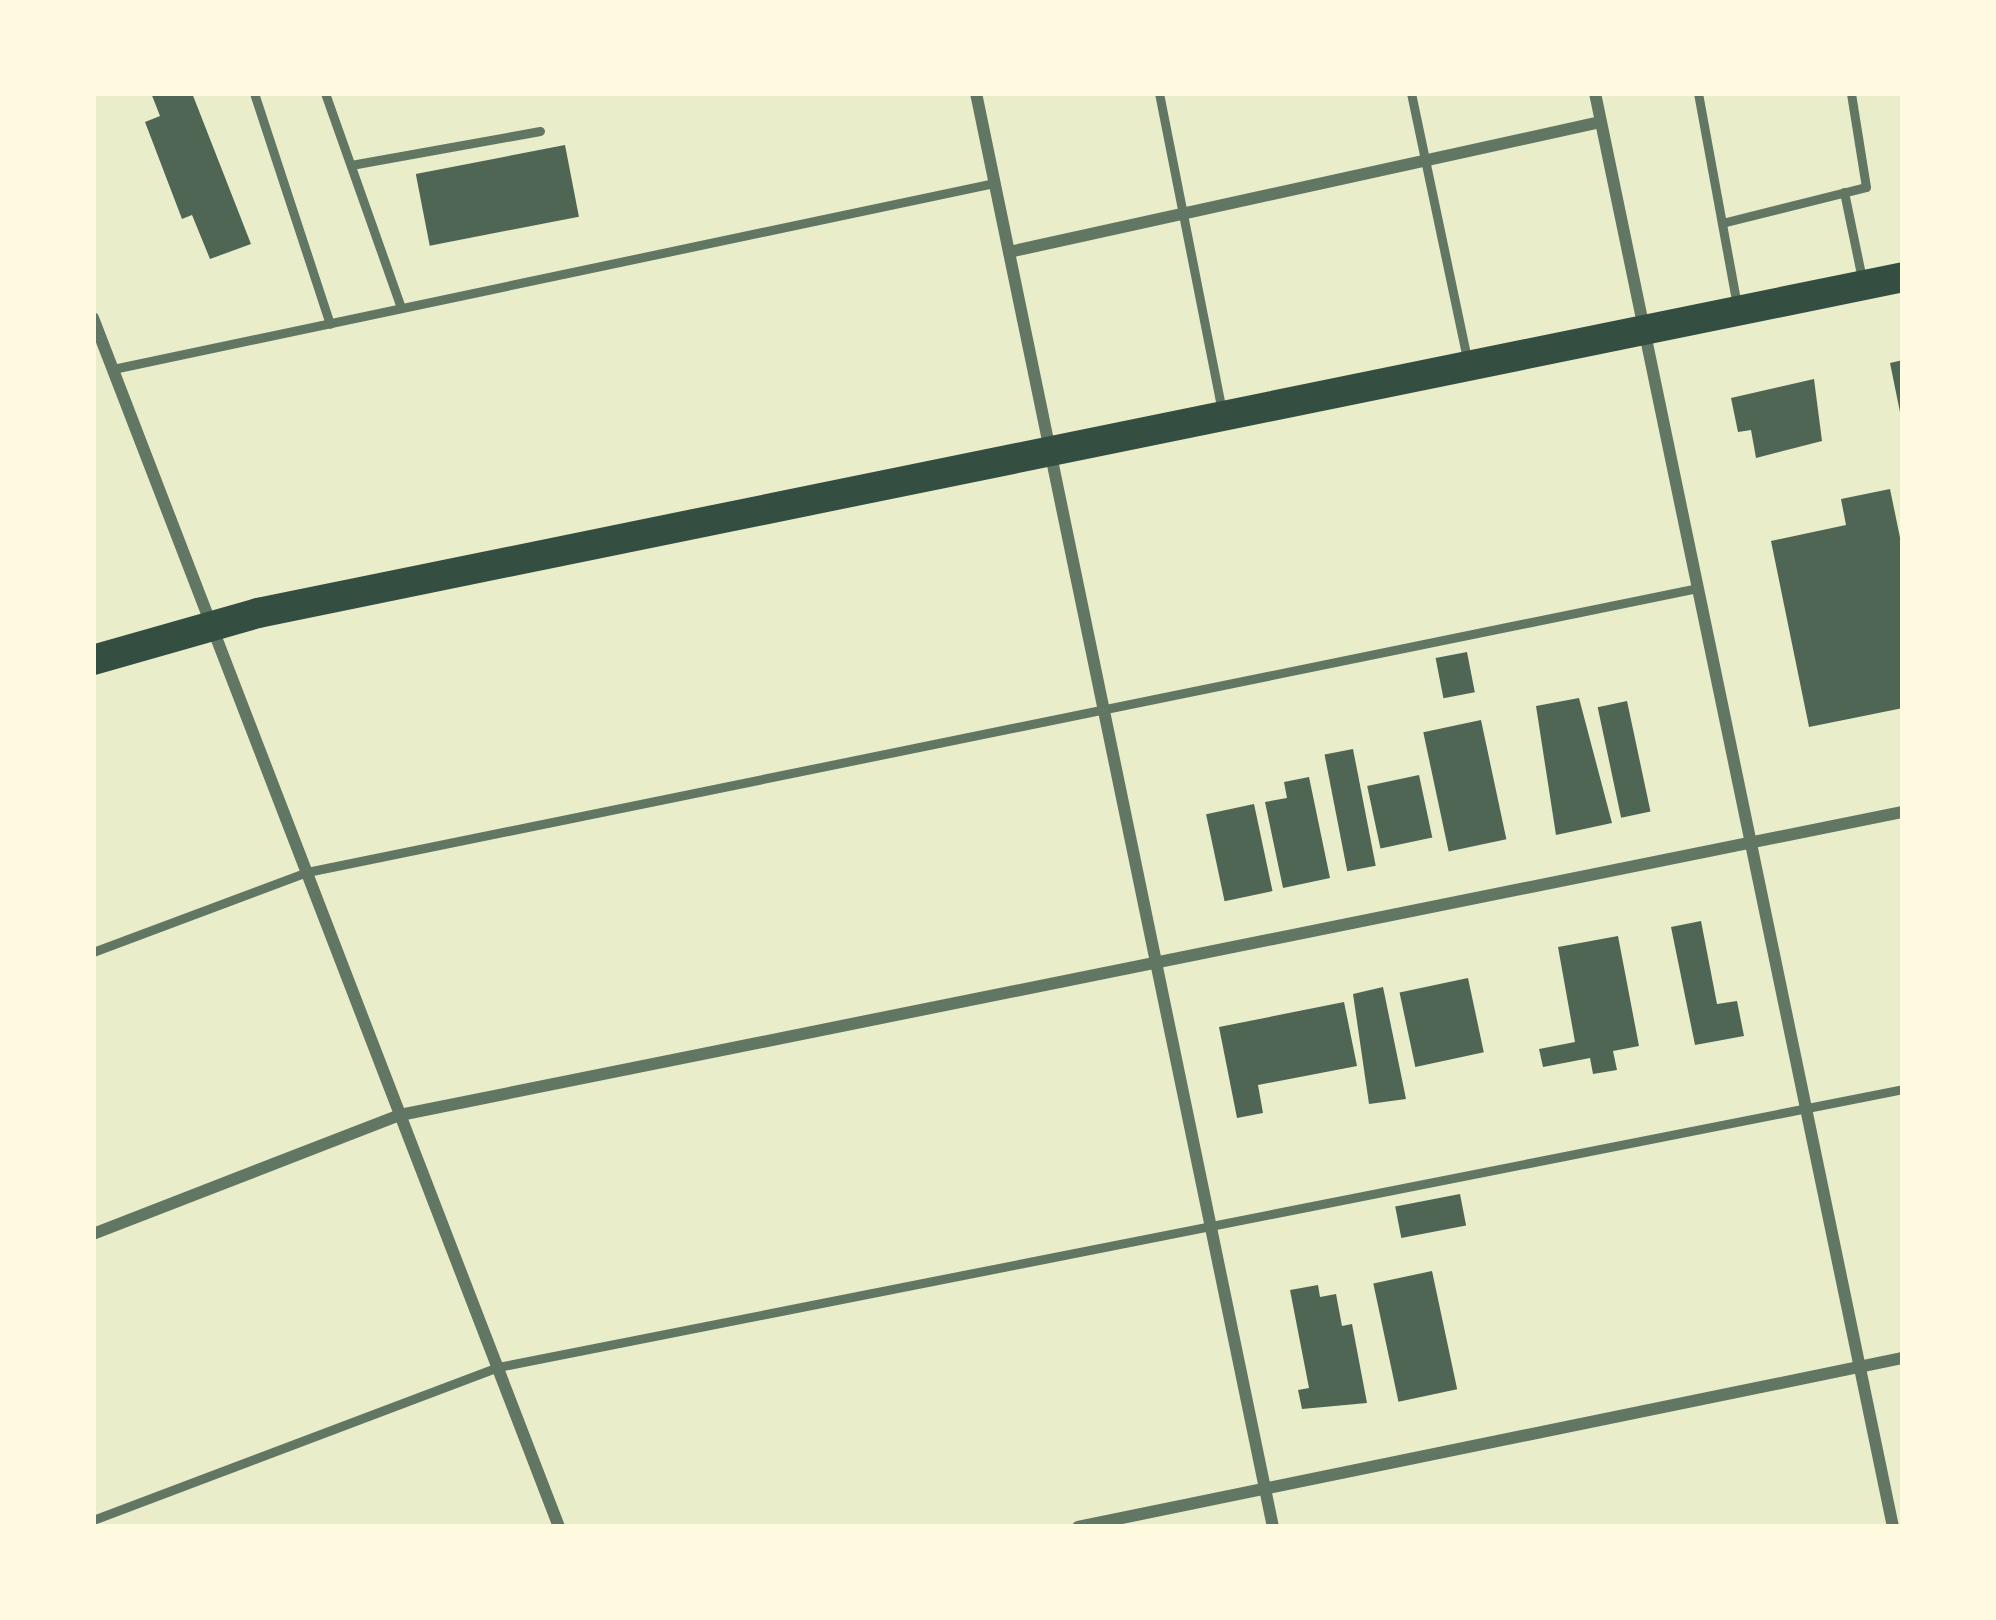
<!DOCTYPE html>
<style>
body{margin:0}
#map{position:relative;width:1996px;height:1620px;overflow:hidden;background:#e9edc9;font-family:"Space Grotesk",sans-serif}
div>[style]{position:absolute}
.building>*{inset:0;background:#4f6655;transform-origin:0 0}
.service>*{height:9px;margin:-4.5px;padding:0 4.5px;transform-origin:4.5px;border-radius:4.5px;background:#617663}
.minor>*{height:12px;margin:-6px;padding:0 6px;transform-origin:6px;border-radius:6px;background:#617663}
.primary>*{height:30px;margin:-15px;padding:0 15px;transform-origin:15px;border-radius:15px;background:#344e41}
span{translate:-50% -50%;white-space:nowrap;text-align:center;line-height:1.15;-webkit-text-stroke:9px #fefae0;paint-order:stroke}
.frame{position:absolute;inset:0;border:96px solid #fefae0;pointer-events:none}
</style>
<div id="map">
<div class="building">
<i style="clip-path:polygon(151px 93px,192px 93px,251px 244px,210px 259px,192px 215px,182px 219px,145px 122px,160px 116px)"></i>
<i style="left:565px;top:145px;width:73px;height:152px;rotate:79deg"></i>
<i style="clip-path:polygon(1903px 360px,1903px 417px,1901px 417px,1890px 363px)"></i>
<i style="clip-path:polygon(1814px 379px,1822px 441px,1756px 458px,1751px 430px,1738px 432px,1731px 398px)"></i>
<i style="clip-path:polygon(1890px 489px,1903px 552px,1903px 708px,1809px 727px,1771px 541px,1846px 525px,1841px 499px)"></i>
<i style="left:1467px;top:652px;width:41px;height:32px;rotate:79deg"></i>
<i style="clip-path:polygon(1579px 698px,1612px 823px,1556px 835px,1536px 706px)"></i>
<i style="left:1627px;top:701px;width:113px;height:30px;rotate:78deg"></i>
<i style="left:1481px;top:720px;width:122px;height:59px;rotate:78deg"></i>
<i style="left:1353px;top:749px;width:119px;height:29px;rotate:79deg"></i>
<i style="left:1419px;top:775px;width:64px;height:53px;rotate:78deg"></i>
<i style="clip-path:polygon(1309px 777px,1330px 878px,1283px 888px,1265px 802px,1287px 798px,1284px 782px)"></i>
<i style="left:1254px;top:804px;width:89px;height:49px;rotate:78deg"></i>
<i style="clip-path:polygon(1701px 921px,1717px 1004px,1737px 1001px,1744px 1036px,1695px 1045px,1671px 927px)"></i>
<i style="clip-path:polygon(1618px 936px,1639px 1046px,1613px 1051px,1617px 1070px,1593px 1074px,1590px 1058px,1543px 1067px,1539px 1049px,1575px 1042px,1558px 947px)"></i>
<i style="left:1468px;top:978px;width:76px;height:70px;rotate:78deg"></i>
<i style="clip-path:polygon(1383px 987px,1406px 1099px,1369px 1104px,1353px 994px)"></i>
<i style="clip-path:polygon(1344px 1002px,1357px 1066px,1258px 1085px,1263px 1113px,1237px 1118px,1219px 1027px)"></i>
<i style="left:1460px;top:1194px;width:32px;height:66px;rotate:79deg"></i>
<i style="left:1432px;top:1271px;width:121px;height:60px;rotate:78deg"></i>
<i style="clip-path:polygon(1318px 1285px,1320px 1297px,1336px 1294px,1342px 1326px,1352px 1324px,1367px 1403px,1302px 1409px,1298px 1390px,1309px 1388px,1290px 1290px)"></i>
</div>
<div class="service">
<i style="left:254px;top:93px;width:243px;rotate:71.8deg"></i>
<i style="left:325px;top:93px;width:228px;rotate:70.5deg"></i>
<i style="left:1159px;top:93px;width:324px;rotate:78.8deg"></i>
<i style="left:1411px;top:93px;width:271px;rotate:78.1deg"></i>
<i style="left:1698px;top:93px;width:217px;rotate:79.6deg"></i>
<i style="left:351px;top:165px;width:192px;rotate:-10.2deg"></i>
<i style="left:1844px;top:192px;width:89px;rotate:78.3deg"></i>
<i style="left:1722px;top:223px;width:148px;rotate:-14deg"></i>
<i style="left:1866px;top:187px;width:95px;rotate:-99.1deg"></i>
<i style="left:113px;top:369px;width:900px;rotate:-11.92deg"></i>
<i style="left:93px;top:952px;width:228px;rotate:-20.5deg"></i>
<i style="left:307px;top:872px;width:1420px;rotate:-11.54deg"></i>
<i style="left:93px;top:1520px;width:433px;rotate:-20.7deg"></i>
<i style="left:498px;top:1367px;width:1432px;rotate:-11.19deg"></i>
</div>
<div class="minor">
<i style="left:976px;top:93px;width:1464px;rotate:78.3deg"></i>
<i style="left:1595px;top:93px;width:1465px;rotate:78.26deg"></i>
<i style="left:1009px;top:252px;width:606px;rotate:-12.39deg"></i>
<i style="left:93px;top:318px;width:1296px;rotate:68.92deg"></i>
<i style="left:93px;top:1234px;width:329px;rotate:-21.2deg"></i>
<i style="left:400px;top:1115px;width:1533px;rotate:-11.4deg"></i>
<i style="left:1078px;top:1527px;width:842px;rotate:-11.58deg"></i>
</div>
<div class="primary">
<i style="left:93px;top:660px;width:172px;rotate:-15.9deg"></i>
<i style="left:258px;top:613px;width:1679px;rotate:-11.54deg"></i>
</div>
<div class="frame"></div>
</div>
